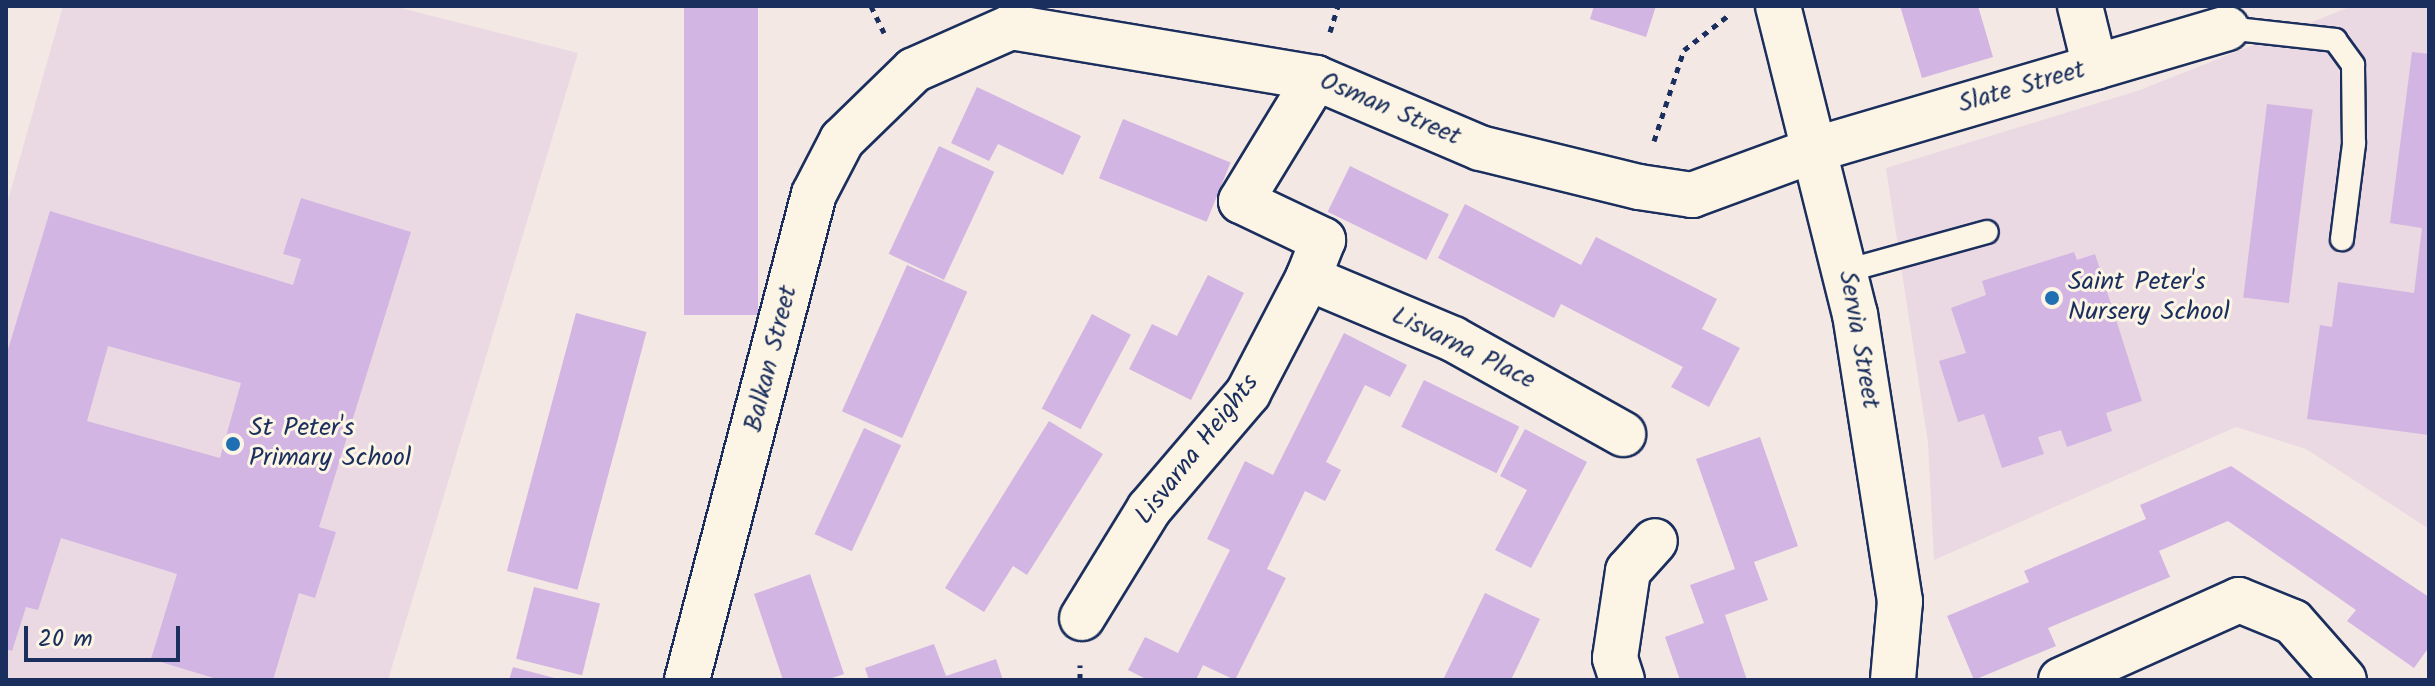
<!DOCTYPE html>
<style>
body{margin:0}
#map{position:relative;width:2435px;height:686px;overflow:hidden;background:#f4e8e4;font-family:Kalam,sans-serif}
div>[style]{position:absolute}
.built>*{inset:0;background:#ead9e3}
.building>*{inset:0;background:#d2b5e2;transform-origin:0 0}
.path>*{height:5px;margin-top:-2.5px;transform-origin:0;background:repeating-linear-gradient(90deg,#1b2f5e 0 6px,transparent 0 12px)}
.roads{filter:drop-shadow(2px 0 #1b2f5e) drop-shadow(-2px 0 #1b2f5e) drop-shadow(0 2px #1b2f5e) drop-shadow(0 -2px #1b2f5e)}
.lane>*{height:22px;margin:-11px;padding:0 11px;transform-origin:11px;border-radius:11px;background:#fcf5e5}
.street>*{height:44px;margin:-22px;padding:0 22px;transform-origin:22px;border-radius:22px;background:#fcf5e5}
.dots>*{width:22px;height:22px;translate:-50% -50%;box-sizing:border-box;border:4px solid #fcf5e5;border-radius:50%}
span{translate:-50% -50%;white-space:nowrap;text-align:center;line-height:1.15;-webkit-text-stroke:6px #fcf5e5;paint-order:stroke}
.street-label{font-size:26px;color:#1b2f5e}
.poi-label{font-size:26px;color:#1b2f5e}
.left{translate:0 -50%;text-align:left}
.frame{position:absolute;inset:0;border:8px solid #1b2f5e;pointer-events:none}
.scale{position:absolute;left:24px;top:626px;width:156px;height:36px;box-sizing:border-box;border:4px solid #1b2f5e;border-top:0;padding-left:10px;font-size:24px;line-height:28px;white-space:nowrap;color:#1b2f5e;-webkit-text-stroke:6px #fcf5e5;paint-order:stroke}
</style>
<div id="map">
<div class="built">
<i style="clip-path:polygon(63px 6px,393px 6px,578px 53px,388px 680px,6px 680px,6px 207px)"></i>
<i style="clip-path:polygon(2352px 6px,2429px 6px,2429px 529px,2306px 449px,2236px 427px,1934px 560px,1928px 443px,1886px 168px,2140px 90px)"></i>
</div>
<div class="building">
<i style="left:684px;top:6px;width:74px;height:309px"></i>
<i style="clip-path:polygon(1594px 6px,1656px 6px,1646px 37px,1590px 19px)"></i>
<i style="clip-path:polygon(1900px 6px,1978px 6px,1993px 57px,1922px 78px)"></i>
<i style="clip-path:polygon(2412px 52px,2429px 54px,2429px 435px,2307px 419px,2320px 325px,2332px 327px,2338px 282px,2414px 293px,2422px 228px,2390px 223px)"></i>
<i style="clip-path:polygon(977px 87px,1081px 136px,1063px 175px,998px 144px,989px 161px,951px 143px)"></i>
<i style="left:2267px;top:104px;width:46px;height:195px;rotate:7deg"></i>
<i style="left:1123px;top:119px;width:116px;height:64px;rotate:22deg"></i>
<i style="left:939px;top:146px;width:61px;height:119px;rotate:25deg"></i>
<i style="left:1350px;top:166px;width:110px;height:51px;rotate:26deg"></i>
<i style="clip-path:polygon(evenodd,301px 198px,411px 232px,319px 527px,336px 532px,315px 598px,299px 593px,273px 680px,220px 680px,151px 659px,177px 574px,61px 538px,38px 610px,26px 607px,12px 651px,6px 649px,6px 356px,50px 211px,293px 285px,301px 259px,283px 254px,301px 198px,108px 346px,241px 383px,220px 458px,87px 421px,108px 346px)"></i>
<i style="clip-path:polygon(1465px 204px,1581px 265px,1596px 237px,1717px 299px,1702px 329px,1740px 348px,1709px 407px,1671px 387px,1683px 367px,1561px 304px,1554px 318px,1438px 258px)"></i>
<i style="clip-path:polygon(2074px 252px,2077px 260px,2095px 254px,2142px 401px,2106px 413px,2112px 431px,2067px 447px,2061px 430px,2038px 437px,2044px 454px,2002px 468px,1984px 414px,1958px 422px,1939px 361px,1966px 353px,1951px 308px,1986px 295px,1982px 281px)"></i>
<i style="left:907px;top:265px;width:66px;height:160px;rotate:24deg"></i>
<i style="clip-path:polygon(1208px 275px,1244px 293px,1191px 400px,1129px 369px,1152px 324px,1177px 336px)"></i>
<i style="left:576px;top:313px;width:73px;height:267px;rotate:15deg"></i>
<i style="left:1092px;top:314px;width:44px;height:107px;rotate:28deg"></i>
<i style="clip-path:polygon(1344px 333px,1407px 365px,1390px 397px,1365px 385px,1326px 462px,1341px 470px,1325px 501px,1305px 491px,1267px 569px,1286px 578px,1235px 680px,1203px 665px,1196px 680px,1148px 680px,1128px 670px,1145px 637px,1178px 653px,1230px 550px,1207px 539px,1245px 461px,1273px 475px)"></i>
<i style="left:1424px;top:380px;width:106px;height:52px;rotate:26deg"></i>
<i style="clip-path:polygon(1049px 421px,1103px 454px,1027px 575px,1013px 566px,984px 612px,945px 588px)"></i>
<i style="left:864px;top:428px;width:41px;height:117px;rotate:25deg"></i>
<i style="clip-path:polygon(1525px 429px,1587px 462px,1531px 568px,1495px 550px,1527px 490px,1500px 476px)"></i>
<i style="clip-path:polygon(1760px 437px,1798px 546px,1754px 562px,1768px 600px,1725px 615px,1747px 680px,1680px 680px,1665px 637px,1704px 623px,1690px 585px,1735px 569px,1696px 459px)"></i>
<i style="clip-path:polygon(2231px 466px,2429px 597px,2429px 647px,2414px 668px,2347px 621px,2356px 610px,2228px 521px,2159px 551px,2170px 577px,2048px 628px,2056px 646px,1974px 680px,1947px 616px,2029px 582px,2024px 571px,2146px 519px,2140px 505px)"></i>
<i style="clip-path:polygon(810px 574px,844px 674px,826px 680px,783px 680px,754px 594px)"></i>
<i style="left:534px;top:587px;width:68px;height:74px;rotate:14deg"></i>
<i style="clip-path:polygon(1485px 593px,1540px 619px,1511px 680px,1443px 680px)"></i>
<i style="clip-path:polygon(934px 644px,946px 676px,996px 659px,1003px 680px,869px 680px,865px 668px)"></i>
<i style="clip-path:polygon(513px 667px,558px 679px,558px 680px,509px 680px)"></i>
</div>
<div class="path">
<i style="left:871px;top:6px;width:30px;rotate:64deg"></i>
<i style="left:1330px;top:32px;width:27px;rotate:-73deg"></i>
<i style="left:1654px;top:141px;width:96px;rotate:-71.8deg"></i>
<i style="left:1684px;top:50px;width:58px;rotate:-38deg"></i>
<i style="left:1080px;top:680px;width:15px;rotate:-90deg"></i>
</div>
<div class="roads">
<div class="lane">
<i style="left:2227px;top:28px;width:109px;rotate:6.3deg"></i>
<i style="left:2335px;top:40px;width:31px;rotate:54deg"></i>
<i style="left:2353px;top:65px;width:79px;rotate:89.3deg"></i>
<i style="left:2354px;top:144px;width:96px;rotate:97.2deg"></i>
<i style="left:1846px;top:271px;width:146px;rotate:-15.5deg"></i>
</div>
<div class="street">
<i style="left:1778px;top:6px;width:317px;rotate:76deg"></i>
<i style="left:1855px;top:314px;width:291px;rotate:81.1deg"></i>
<i style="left:1900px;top:601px;width:79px;rotate:95.1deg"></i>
<i style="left:2080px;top:6px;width:63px;rotate:76.2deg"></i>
<i style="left:1316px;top:78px;width:144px;rotate:121.4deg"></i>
<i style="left:1241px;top:201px;width:91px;rotate:25.4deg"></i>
<i style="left:1323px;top:240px;width:41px;rotate:111.5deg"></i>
<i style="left:1308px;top:278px;width:157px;rotate:22.8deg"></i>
<i style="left:1453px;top:339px;width:195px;rotate:29.2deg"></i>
<i style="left:1082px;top:618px;width:128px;rotate:-58.4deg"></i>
<i style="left:1149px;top:509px;width:153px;rotate:-49.5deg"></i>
<i style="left:1248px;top:393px;width:130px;rotate:-62.4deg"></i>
<i style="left:687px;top:680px;width:502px;rotate:-75.36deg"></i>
<i style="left:814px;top:194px;width:61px;rotate:-62.6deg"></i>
<i style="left:842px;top:140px;width:100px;rotate:-44.2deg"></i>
<i style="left:914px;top:70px;width:106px;rotate:-23.9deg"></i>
<i style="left:1011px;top:27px;width:309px;rotate:9.5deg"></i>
<i style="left:1316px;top:78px;width:178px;rotate:23.1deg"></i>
<i style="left:1480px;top:148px;width:164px;rotate:13.8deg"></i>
<i style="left:1639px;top:187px;width:54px;rotate:8.6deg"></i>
<i style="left:1692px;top:195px;width:133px;rotate:-20.2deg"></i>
<i style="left:1817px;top:149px;width:427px;rotate:-16.4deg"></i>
<i style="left:1622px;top:680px;width:23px;rotate:-108deg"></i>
<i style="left:1615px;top:658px;width:88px;rotate:-81.5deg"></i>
<i style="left:1628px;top:571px;width:40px;rotate:-48deg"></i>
<i style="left:2061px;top:680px;width:195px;rotate:-24.2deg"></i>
<i style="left:2239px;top:600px;width:58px;rotate:22.2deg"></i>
<i style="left:2293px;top:622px;width:77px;rotate:48.7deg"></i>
</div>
</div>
<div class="dots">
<i style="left:2052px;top:298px;background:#1f6fb2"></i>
<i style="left:233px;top:444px;background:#1f6fb2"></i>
</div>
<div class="street-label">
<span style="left:2022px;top:88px;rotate:-16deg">Slate Street</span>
<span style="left:1390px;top:110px;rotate:23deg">Osman Street</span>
<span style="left:1858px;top:340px;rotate:80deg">Servia Street</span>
<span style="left:1463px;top:349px;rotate:26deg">Lisvarna Place</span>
<span style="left:772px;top:359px;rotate:-76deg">Balkan Street</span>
<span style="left:1198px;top:450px;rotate:-52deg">Lisvarna Heights</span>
</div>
<div class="poi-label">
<span class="left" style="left:2068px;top:298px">Saint Peter's<br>Nursery School</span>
<span class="left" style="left:249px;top:444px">St Peter's<br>Primary School</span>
</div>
<div class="frame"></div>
<div class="scale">20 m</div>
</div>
